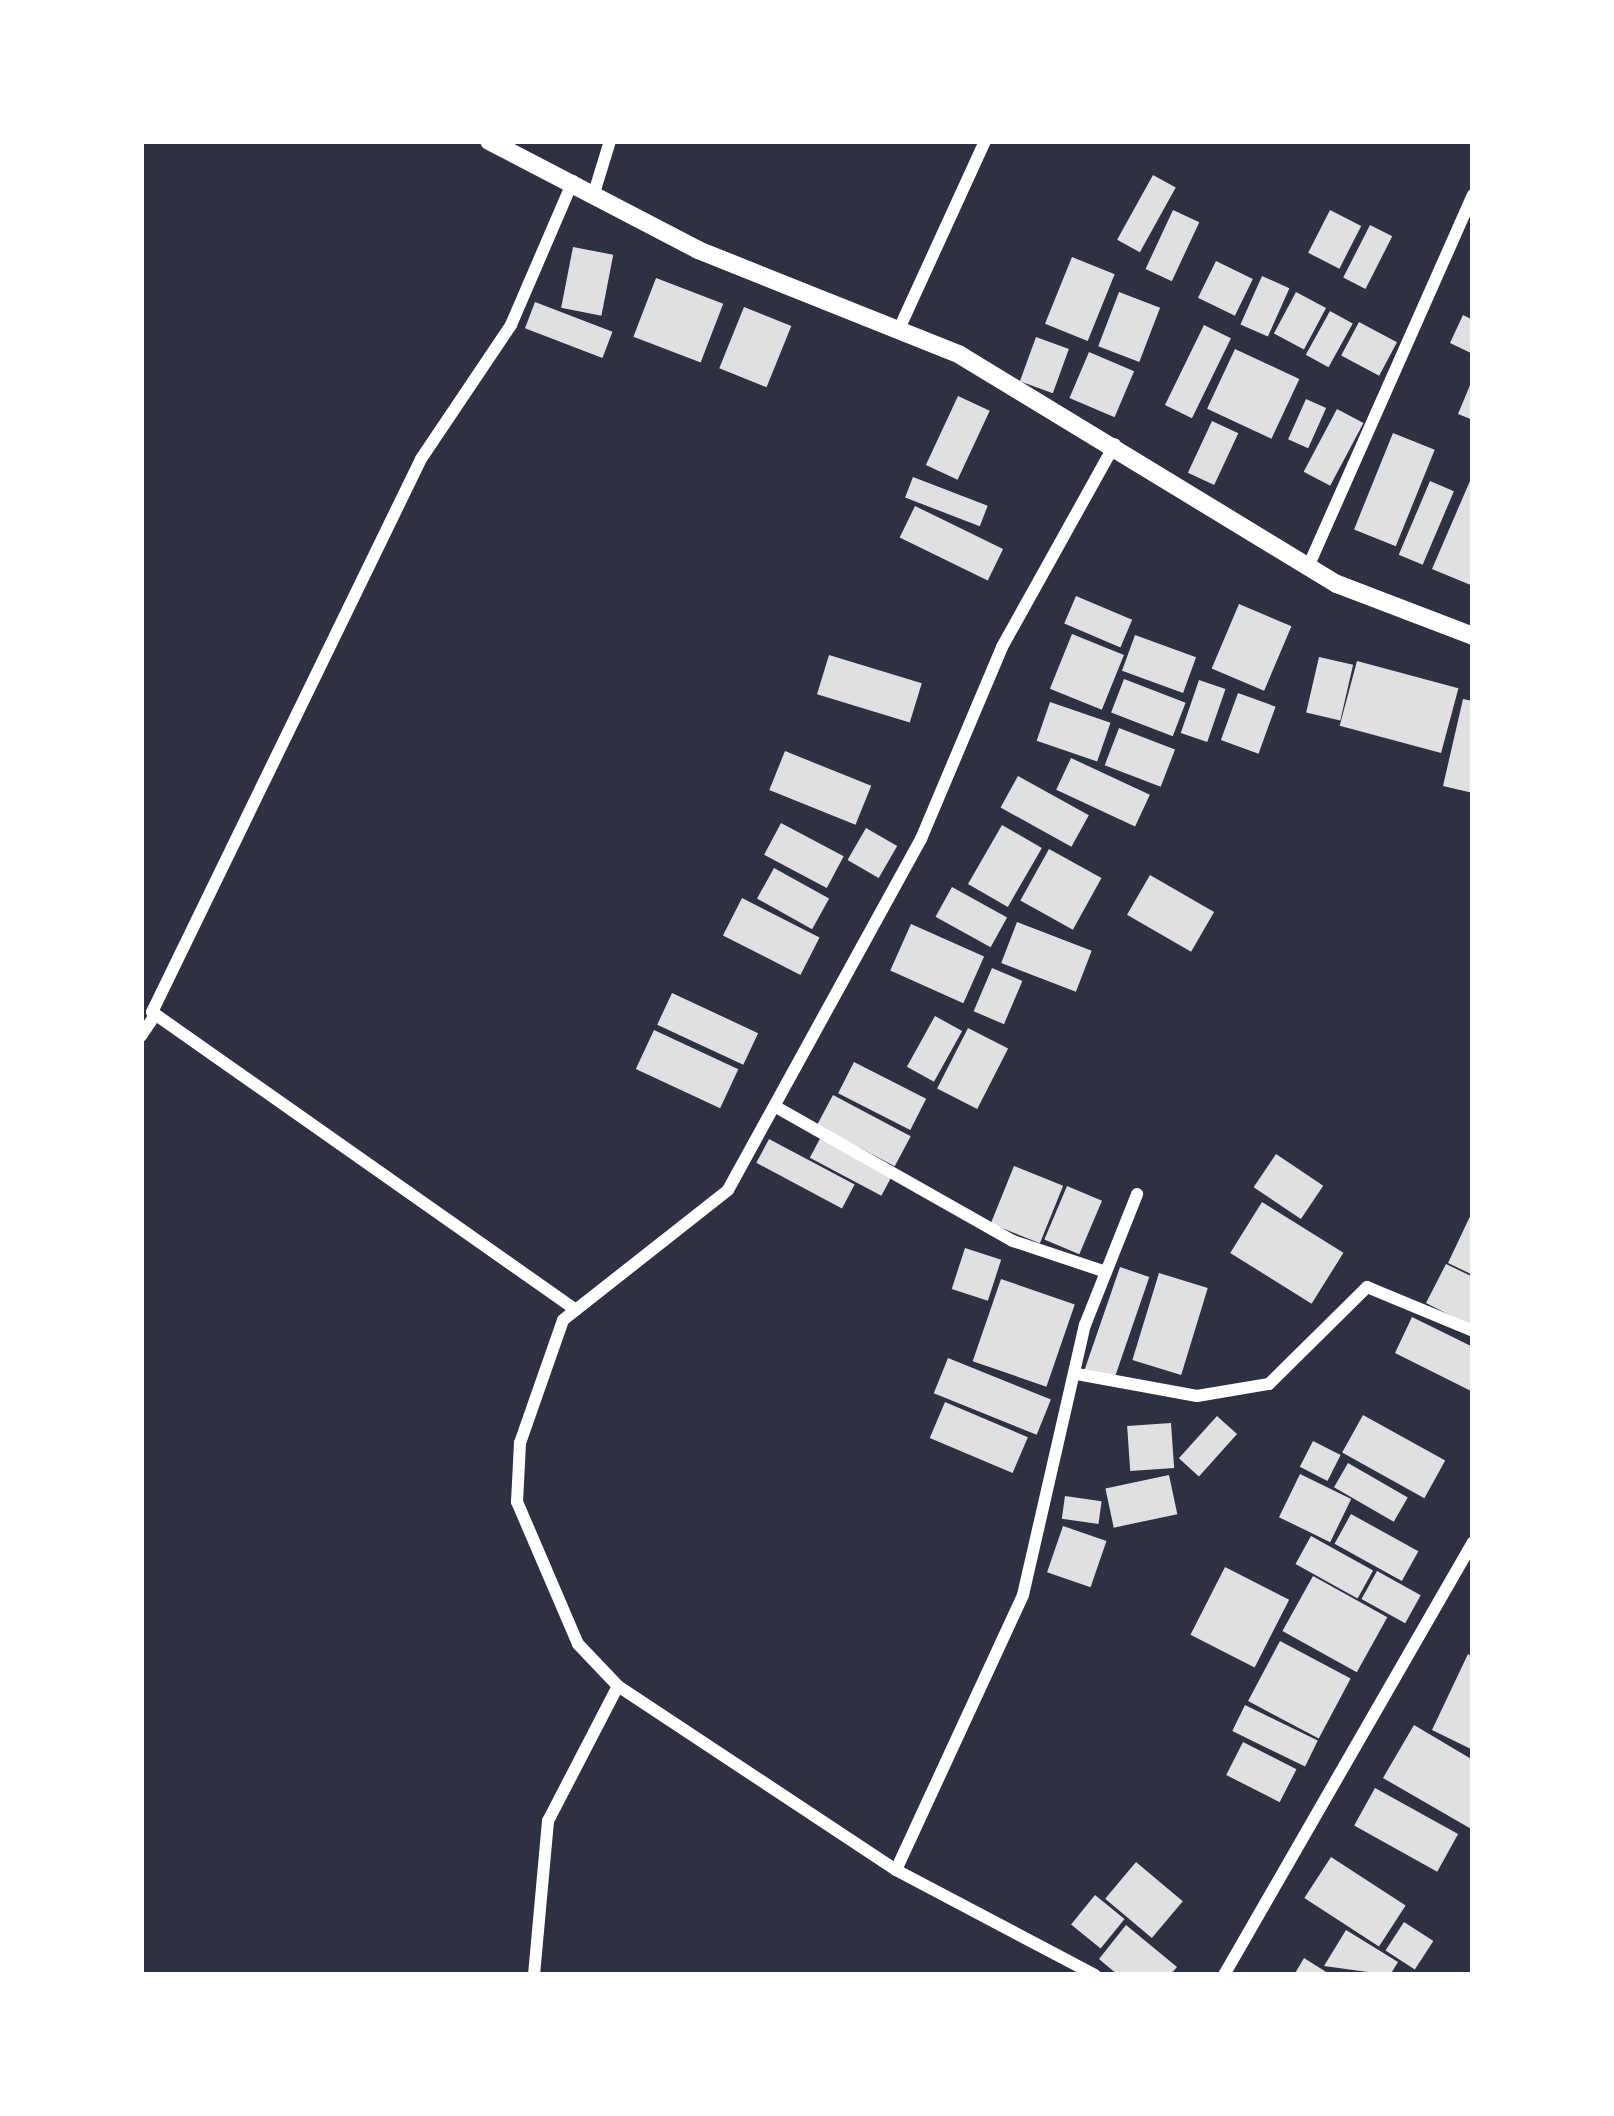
<!DOCTYPE html>
<style>
body{margin:0}
#map{position:relative;width:1614px;height:2116px;overflow:hidden;background:#2d3142;font-family:Ubuntu,sans-serif}
div>[style]{position:absolute}
.building>*{inset:0;background:#e0e0e3;transform-origin:0 0}
.minor>*{height:12px;margin:-6px;padding:0 6px;transform-origin:6px;border-radius:6px;background:#fff}
.tertiary>*{height:18px;margin:-9px;padding:0 9px;transform-origin:9px;border-radius:9px;background:#fff}
span{translate:-50% -50%;white-space:nowrap;text-align:center;line-height:1.15;-webkit-text-stroke:12px #fff;paint-order:stroke}
.frame{position:absolute;inset:0;border:144px solid #fff;pointer-events:none}
</style>
<div id="map">
<div class="building">
<i style="left:1153px;top:175px;width:26px;height:74px;rotate:29deg"></i>
<i style="left:1173px;top:210px;width:29px;height:65px;rotate:25deg"></i>
<i style="left:1330px;top:210px;width:35px;height:48px;rotate:27deg"></i>
<i style="left:1370px;top:225px;width:25px;height:59px;rotate:27deg"></i>
<i style="left:573px;top:247px;width:41px;height:62px;rotate:11deg"></i>
<i style="left:1072px;top:257px;width:46px;height:72px;rotate:22deg"></i>
<i style="left:1216px;top:261px;width:41px;height:41px;rotate:26deg"></i>
<i style="left:1262px;top:276px;width:30px;height:53px;rotate:24deg"></i>
<i style="left:656px;top:278px;width:72px;height:63px;rotate:21deg"></i>
<i style="left:1119px;top:292px;width:44px;height:58px;rotate:21deg"></i>
<i style="left:1296px;top:292px;width:34px;height:47px;rotate:28deg"></i>
<i style="left:535px;top:302px;width:83px;height:28px;rotate:21deg"></i>
<i style="left:744px;top:307px;width:51px;height:66px;rotate:22deg"></i>
<i style="left:1330px;top:311px;width:26px;height:50px;rotate:29deg"></i>
<i style="clip-path:polygon(1463px 315px,1473px 320px,1473px 354px,1450px 343px)"></i>
<i style="left:1359px;top:322px;width:43px;height:38px;rotate:28deg"></i>
<i style="left:1204px;top:325px;width:30px;height:89px;rotate:26deg"></i>
<i style="left:1036px;top:337px;width:35px;height:47px;rotate:20deg"></i>
<i style="left:1235px;top:349px;width:71px;height:66px;rotate:25deg"></i>
<i style="left:1089px;top:352px;width:49px;height:50px;rotate:23deg"></i>
<i style="clip-path:polygon(1473px 378px,1473px 420px,1458px 414px)"></i>
<i style="left:958px;top:396px;width:35px;height:76px;rotate:25deg"></i>
<i style="left:1306px;top:399px;width:22px;height:44px;rotate:24deg"></i>
<i style="left:1337px;top:409px;width:30px;height:71px;rotate:28deg"></i>
<i style="left:1212px;top:421px;width:29px;height:57px;rotate:25deg"></i>
<i style="left:1393px;top:433px;width:45px;height:104px;rotate:22deg"></i>
<i style="clip-path:polygon(1473px 474px,1473px 586px,1432px 569px)"></i>
<i style="left:913px;top:477px;width:80px;height:22px;rotate:21deg"></i>
<i style="left:1430px;top:481px;width:26px;height:80px;rotate:23deg"></i>
<i style="left:915px;top:506px;width:98px;height:35px;rotate:26deg"></i>
<i style="left:1076px;top:596px;width:61px;height:30px;rotate:23deg"></i>
<i style="left:1239px;top:604px;width:57px;height:70px;rotate:23deg"></i>
<i style="left:1072px;top:634px;width:56px;height:59px;rotate:22deg"></i>
<i style="left:1135px;top:635px;width:65px;height:38px;rotate:20deg"></i>
<i style="left:829px;top:655px;width:97px;height:41px;rotate:17deg"></i>
<i style="left:1319px;top:657px;width:35px;height:57px;rotate:13deg"></i>
<i style="left:1357px;top:661px;width:105px;height:67px;rotate:15deg"></i>
<i style="left:1124px;top:679px;width:66px;height:36px;rotate:21deg"></i>
<i style="left:1199px;top:680px;width:28px;height:56px;rotate:19deg"></i>
<i style="left:1238px;top:693px;width:40px;height:50px;rotate:20deg"></i>
<i style="clip-path:polygon(1463px 699px,1473px 701px,1473px 793px,1443px 786px)"></i>
<i style="left:1050px;top:702px;width:64px;height:41px;rotate:19deg"></i>
<i style="left:1119px;top:728px;width:60px;height:40px;rotate:21deg"></i>
<i style="left:785px;top:751px;width:93px;height:42px;rotate:22deg"></i>
<i style="left:1071px;top:758px;width:87px;height:35px;rotate:25deg"></i>
<i style="left:1018px;top:776px;width:81px;height:36px;rotate:29deg"></i>
<i style="left:781px;top:823px;width:71px;height:36px;rotate:28deg"></i>
<i style="left:1002px;top:825px;width:46px;height:68px;rotate:30deg"></i>
<i style="left:866px;top:828px;width:36px;height:37px;rotate:30deg"></i>
<i style="left:1049px;top:849px;width:60px;height:59px;rotate:29deg"></i>
<i style="left:774px;top:868px;width:63px;height:35px;rotate:29deg"></i>
<i style="left:1150px;top:875px;width:74px;height:46px;rotate:30deg"></i>
<i style="left:952px;top:887px;width:63px;height:34px;rotate:29deg"></i>
<i style="left:742px;top:898px;width:87px;height:42px;rotate:27deg"></i>
<i style="left:1017px;top:922px;width:80px;height:44px;rotate:21deg"></i>
<i style="left:911px;top:924px;width:80px;height:51px;rotate:24deg"></i>
<i style="left:992px;top:968px;width:33px;height:47px;rotate:23deg"></i>
<i style="left:672px;top:993px;width:95px;height:35px;rotate:25deg"></i>
<i style="left:935px;top:1016px;width:31px;height:58px;rotate:29deg"></i>
<i style="left:968px;top:1028px;width:45px;height:68px;rotate:27deg"></i>
<i style="left:654px;top:1030px;width:93px;height:43px;rotate:25deg"></i>
<i style="left:854px;top:1062px;width:81px;height:35px;rotate:27deg"></i>
<i style="left:833px;top:1095px;width:88px;height:34px;rotate:28deg"></i>
<i style="left:823px;top:1133px;width:81px;height:28px;rotate:28deg"></i>
<i style="left:769px;top:1139px;width:97px;height:27px;rotate:28deg"></i>
<i style="left:1276px;top:1154px;width:57px;height:40px;rotate:34deg"></i>
<i style="left:1014px;top:1166px;width:53px;height:62px;rotate:22deg"></i>
<i style="left:1067px;top:1186px;width:38px;height:58px;rotate:23deg"></i>
<i style="left:1262px;top:1202px;width:96px;height:60px;rotate:32deg"></i>
<i style="clip-path:polygon(1473px 1210px,1473px 1275px,1448px 1263px)"></i>
<i style="left:965px;top:1248px;width:38px;height:43px;rotate:18deg"></i>
<i style="clip-path:polygon(1446px 1264px,1473px 1277px,1473px 1327px,1426px 1303px)"></i>
<i style="left:1120px;top:1267px;width:31px;height:109px;rotate:19deg"></i>
<i style="left:1159px;top:1273px;width:51px;height:91px;rotate:17deg"></i>
<i style="left:1001px;top:1279px;width:78px;height:87px;rotate:19deg"></i>
<i style="clip-path:polygon(1412px 1317px,1473px 1347px,1473px 1392px,1395px 1353px)"></i>
<i style="left:948px;top:1358px;width:111px;height:38px;rotate:22deg"></i>
<i style="left:945px;top:1402px;width:90px;height:39px;rotate:23deg"></i>
<i style="left:1363px;top:1415px;width:94px;height:43px;rotate:29deg"></i>
<i style="left:1217px;top:1416px;width:27px;height:57px;rotate:42deg"></i>
<i style="left:1171px;top:1423px;width:45px;height:44px;rotate:86deg"></i>
<i style="left:1313px;top:1441px;width:31px;height:29px;rotate:27deg"></i>
<i style="left:1348px;top:1463px;width:69px;height:28px;rotate:30deg"></i>
<i style="left:1300px;top:1474px;width:57px;height:48px;rotate:26deg"></i>
<i style="left:1169px;top:1475px;width:40px;height:65px;rotate:78deg"></i>
<i style="left:1065px;top:1496px;width:37px;height:23px;rotate:8deg"></i>
<i style="left:1351px;top:1514px;width:77px;height:34px;rotate:29deg"></i>
<i style="left:1063px;top:1526px;width:46px;height:49px;rotate:19deg"></i>
<i style="left:1311px;top:1536px;width:71px;height:32px;rotate:29deg"></i>
<i style="left:1225px;top:1567px;width:72px;height:76px;rotate:27deg"></i>
<i style="left:1377px;top:1571px;width:50px;height:32px;rotate:29deg"></i>
<i style="left:1313px;top:1576px;width:85px;height:63px;rotate:29deg"></i>
<i style="left:1280px;top:1641px;width:80px;height:68px;rotate:28deg"></i>
<i style="clip-path:polygon(1468px 1654px,1473px 1657px,1473px 1750px,1432px 1730px)"></i>
<i style="left:1245px;top:1705px;width:81px;height:29px;rotate:26deg"></i>
<i style="clip-path:polygon(1414px 1725px,1473px 1760px,1473px 1830px,1383px 1778px)"></i>
<i style="left:1243px;top:1742px;width:60px;height:37px;rotate:27deg"></i>
<i style="left:1375px;top:1788px;width:95px;height:43px;rotate:29deg"></i>
<i style="left:1331px;top:1857px;width:89px;height:49px;rotate:33deg"></i>
<i style="left:1136px;top:1862px;width:61px;height:48px;rotate:40deg"></i>
<i style="left:1095px;top:1895px;width:38px;height:38px;rotate:39deg"></i>
<i style="left:1404px;top:1922px;width:35px;height:34px;rotate:33deg"></i>
<i style="clip-path:polygon(1126px 1925px,1177px 1967px,1170px 1975px,1118px 1975px,1099px 1959px)"></i>
<i style="clip-path:polygon(1346px 1930px,1398px 1962px,1390px 1975px,1324px 1966px)"></i>
<i style="clip-path:polygon(1304px 1958px,1331px 1975px,1294px 1975px)"></i>
</div>
<div class="minor">
<i style="left:573px;top:181px;width:157px;rotate:113.3deg"></i>
<i style="left:511px;top:325px;width:161px;rotate:123.9deg"></i>
<i style="left:421px;top:459px;width:615px;rotate:115.94deg"></i>
<i style="left:152px;top:1012px;width:518px;rotate:35.1deg"></i>
<i style="left:594px;top:193px;width:54px;rotate:-72.9deg"></i>
<i style="left:899px;top:329px;width:207px;rotate:-65.4deg"></i>
<i style="left:1308px;top:567px;width:407px;rotate:-66.1deg"></i>
<i style="left:141px;top:1036px;width:22px;rotate:-56deg"></i>
<i style="left:776px;top:1107px;width:272px;rotate:29.5deg"></i>
<i style="left:1013px;top:1241px;width:98px;rotate:18.4deg"></i>
<i style="left:1077px;top:1374px;width:122px;rotate:10.4deg"></i>
<i style="left:1197px;top:1396px;width:73px;rotate:-9.5deg"></i>
<i style="left:1269px;top:1384px;width:138px;rotate:-44.7deg"></i>
<i style="left:1367px;top:1287px;width:115px;rotate:22.5deg"></i>
<i style="left:896px;top:1870px;width:303px;rotate:-65.2deg"></i>
<i style="left:1023px;top:1595px;width:277px;rotate:-77.1deg"></i>
<i style="left:1085px;top:1325px;width:141px;rotate:-68.3deg"></i>
<i style="left:534px;top:1975px;width:155px;rotate:-84.8deg"></i>
<i style="left:548px;top:1821px;width:152px;rotate:-62.6deg"></i>
<i style="left:1095px;top:1975px;width:225px;rotate:-152.2deg"></i>
<i style="left:896px;top:1870px;width:333px;rotate:-146.5deg"></i>
<i style="left:618px;top:1686px;width:58px;rotate:-133.6deg"></i>
<i style="left:578px;top:1644px;width:155px;rotate:-113.2deg"></i>
<i style="left:517px;top:1502px;width:59px;rotate:-87.1deg"></i>
<i style="left:520px;top:1443px;width:130px;rotate:-70.7deg"></i>
<i style="left:563px;top:1320px;width:210px;rotate:-38.2deg"></i>
<i style="left:728px;top:1190px;width:401px;rotate:-61.2deg"></i>
<i style="left:921px;top:839px;width:208px;rotate:-67.1deg"></i>
<i style="left:1002px;top:647px;width:232px;rotate:-60.9deg"></i>
<i style="left:1224px;top:1975px;width:499px;rotate:-60.1deg"></i>
</div>
<div class="tertiary">
<i style="left:489px;top:141px;width:236px;rotate:27.5deg"></i>
<i style="left:698px;top:250px;width:282px;rotate:21.8deg"></i>
<i style="left:960px;top:355px;width:441px;rotate:31.3deg"></i>
<i style="left:1337px;top:584px;width:146px;rotate:20.9deg"></i>
</div>
<div class="frame"></div>
</div>
